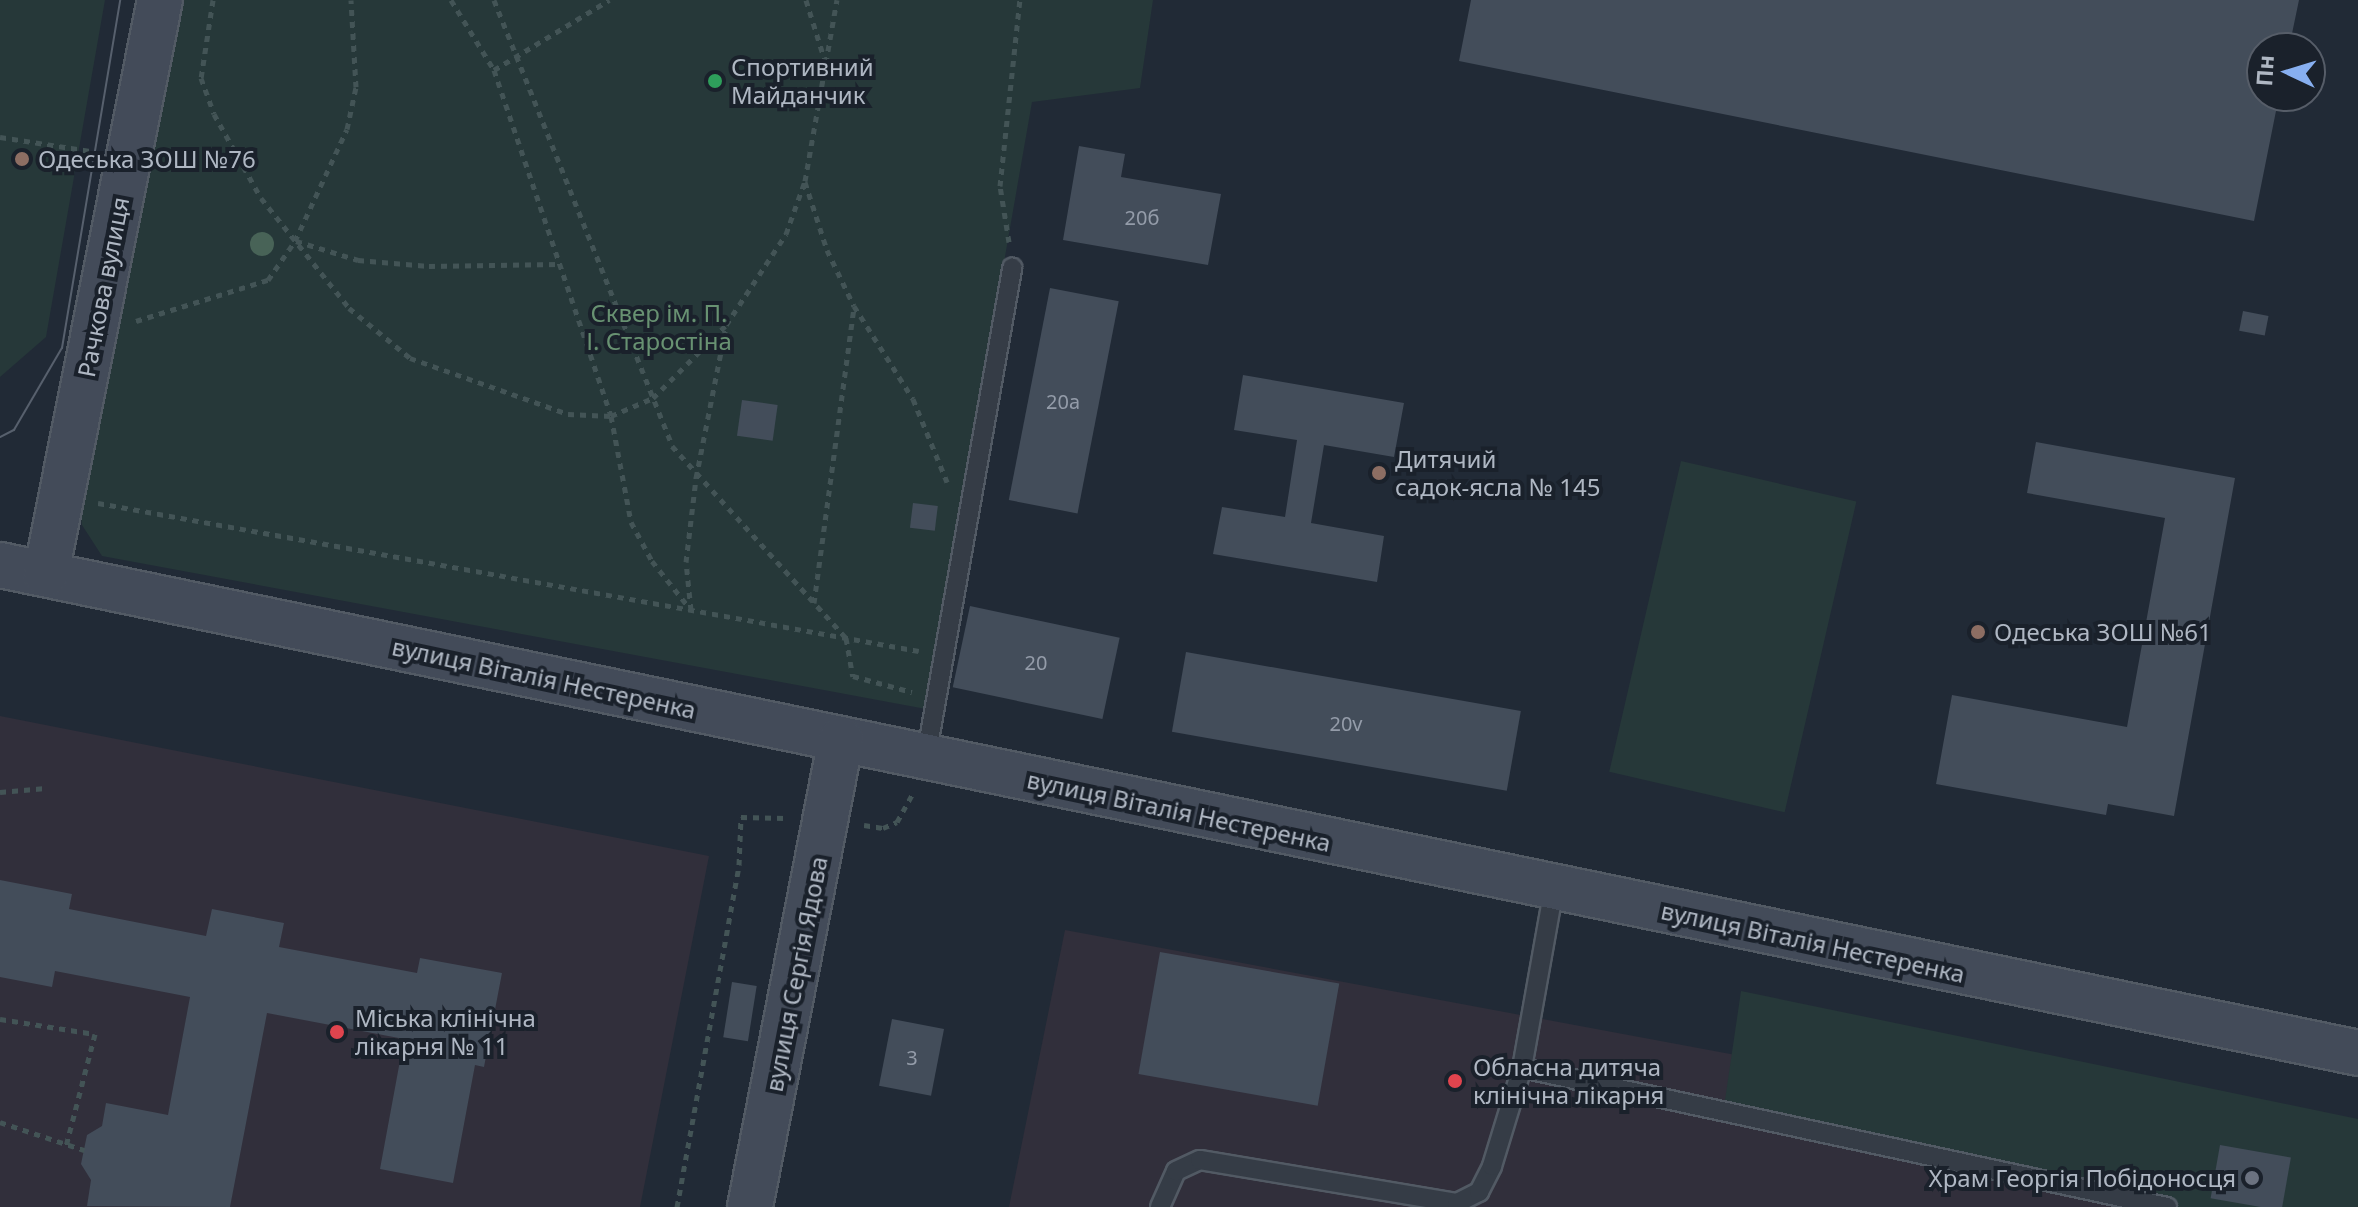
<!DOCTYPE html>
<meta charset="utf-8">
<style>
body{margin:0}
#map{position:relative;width:2358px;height:1207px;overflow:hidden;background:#212a36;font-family:"Noto Sans",sans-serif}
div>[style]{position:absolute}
.medical>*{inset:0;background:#312f3b}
.green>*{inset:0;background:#263839;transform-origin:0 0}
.building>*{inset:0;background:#434d5a;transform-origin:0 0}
.path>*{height:5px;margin-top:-2.5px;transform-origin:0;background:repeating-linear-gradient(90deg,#435456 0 6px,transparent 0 12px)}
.roads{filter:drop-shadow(2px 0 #525a64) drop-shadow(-2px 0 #525a64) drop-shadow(0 2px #525a64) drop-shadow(0 -2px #525a64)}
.lane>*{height:18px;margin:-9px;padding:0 9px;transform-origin:9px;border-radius:9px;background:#353c46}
.secondary>*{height:44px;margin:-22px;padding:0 22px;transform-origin:22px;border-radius:22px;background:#434b59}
.tram>*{height:2px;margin:-1px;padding:0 1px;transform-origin:1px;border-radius:1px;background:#57606d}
.trees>*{width:24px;height:24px;margin:-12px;border-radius:50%;background:#486357}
.dots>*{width:22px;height:22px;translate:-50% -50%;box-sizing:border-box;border:4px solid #1a212b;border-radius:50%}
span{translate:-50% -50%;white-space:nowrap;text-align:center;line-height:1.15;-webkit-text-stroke:8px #1a212b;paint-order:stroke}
.number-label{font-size:20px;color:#949ca9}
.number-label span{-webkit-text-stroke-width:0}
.poi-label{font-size:24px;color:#afb7c3}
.left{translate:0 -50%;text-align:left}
.right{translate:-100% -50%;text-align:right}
.street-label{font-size:24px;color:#afb7c3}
.park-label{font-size:24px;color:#689272}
.north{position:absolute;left:2246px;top:32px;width:80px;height:80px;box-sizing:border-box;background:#1a212b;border:2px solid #565d68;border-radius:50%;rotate:274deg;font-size:22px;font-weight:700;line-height:32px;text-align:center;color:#afb7c3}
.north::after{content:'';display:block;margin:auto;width:28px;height:36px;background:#87aff0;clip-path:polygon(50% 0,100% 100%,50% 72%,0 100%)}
</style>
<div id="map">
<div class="medical">
<i style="clip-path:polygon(0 716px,709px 856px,640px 1207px,0 1207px)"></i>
<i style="clip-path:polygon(1065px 930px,2358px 1171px,2358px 1207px,1009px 1207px)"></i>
</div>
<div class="green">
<i style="clip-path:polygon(0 0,105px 0,46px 337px,0 377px)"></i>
<i style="clip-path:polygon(181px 0,1153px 0,1140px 88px,1032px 102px,926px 709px,102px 556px,82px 525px,77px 483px)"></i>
<i style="left:1681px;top:461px;width:180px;height:319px;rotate:13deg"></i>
<i style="clip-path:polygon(1741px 991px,2358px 1119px,2358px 1207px,2131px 1207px,1725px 1100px)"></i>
</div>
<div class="building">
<i style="clip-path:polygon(1471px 0,2299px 0,2289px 48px,2262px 48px,2262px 96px,2279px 96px,2254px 221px,1459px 61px)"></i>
<i style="clip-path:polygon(1079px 146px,1125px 154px,1121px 177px,1221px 194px,1208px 265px,1063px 240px)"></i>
<i style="left:1050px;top:288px;width:70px;height:216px;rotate:11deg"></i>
<i style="left:2243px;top:311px;width:26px;height:20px;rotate:11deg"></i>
<i style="clip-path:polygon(1243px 375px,1404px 403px,1394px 457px,1324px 445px,1311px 523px,1384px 536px,1377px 582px,1213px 554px,1222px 507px,1285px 517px,1297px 440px,1234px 430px)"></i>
<i style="left:742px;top:400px;width:36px;height:36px;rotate:8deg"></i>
<i style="clip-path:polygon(2036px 442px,2235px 478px,2174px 816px,2108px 804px,2106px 815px,1936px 784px,1952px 695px,2127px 727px,2165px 518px,2027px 493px)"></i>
<i style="left:913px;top:503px;width:25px;height:25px;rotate:7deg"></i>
<i style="left:970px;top:606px;width:153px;height:83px;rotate:12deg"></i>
<i style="left:1186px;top:652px;width:340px;height:81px;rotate:10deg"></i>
<i style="clip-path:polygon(0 880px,72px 894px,69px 909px,206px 936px,212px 909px,284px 923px,279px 947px,417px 973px,420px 958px,502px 973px,484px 1067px,475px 1065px,453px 1183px,380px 1169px,404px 1039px,267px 1013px,230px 1207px,87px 1206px,91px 1180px,81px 1164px,87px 1135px,102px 1126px,106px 1103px,168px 1115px,190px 997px,55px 971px,52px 987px,0 977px)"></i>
<i style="left:1160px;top:952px;width:182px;height:124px;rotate:10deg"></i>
<i style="left:732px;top:982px;width:25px;height:56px;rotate:9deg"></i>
<i style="left:892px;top:1019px;width:53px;height:68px;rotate:11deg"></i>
<i style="left:2220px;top:1145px;width:72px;height:54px;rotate:10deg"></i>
</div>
<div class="path">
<i style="left:213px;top:0;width:79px;rotate:98.7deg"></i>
<i style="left:201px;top:78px;width:38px;rotate:70deg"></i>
<i style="left:214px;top:114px;width:96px;rotate:60.8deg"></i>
<i style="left:261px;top:198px;width:141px;rotate:51.3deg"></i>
<i style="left:349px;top:308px;width:79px;rotate:39.3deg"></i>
<i style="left:410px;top:358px;width:168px;rotate:19.5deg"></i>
<i style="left:568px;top:414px;width:43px;rotate:2.7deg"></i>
<i style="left:611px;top:416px;width:46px;rotate:-23.2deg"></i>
<i style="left:653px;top:398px;width:103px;rotate:-45deg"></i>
<i style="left:726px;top:325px;width:109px;rotate:-56.6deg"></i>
<i style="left:786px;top:234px;width:56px;rotate:-70.3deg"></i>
<i style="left:805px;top:181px;width:184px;rotate:-80deg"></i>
<i style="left:451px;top:0;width:82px;rotate:58.4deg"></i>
<i style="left:494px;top:70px;width:365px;rotate:71.3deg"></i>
<i style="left:611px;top:416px;width:108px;rotate:79.3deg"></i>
<i style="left:631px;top:522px;width:44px;rotate:61.7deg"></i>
<i style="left:652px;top:561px;width:63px;rotate:51.5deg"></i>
<i style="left:691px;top:610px;width:48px;rotate:-95.9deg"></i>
<i style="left:686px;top:562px;width:85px;rotate:-83.2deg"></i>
<i style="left:696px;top:478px;width:155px;rotate:-78.8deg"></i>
<i style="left:494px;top:0;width:480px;rotate:68.2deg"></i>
<i style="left:672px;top:446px;width:259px;rotate:47.8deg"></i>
<i style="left:846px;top:638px;width:39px;rotate:80deg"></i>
<i style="left:853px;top:676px;width:61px;rotate:15.2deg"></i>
<i style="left:806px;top:0;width:64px;rotate:72.7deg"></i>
<i style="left:494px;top:70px;width:135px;rotate:-31.3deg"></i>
<i style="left:0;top:137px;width:91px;rotate:8.8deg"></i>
<i style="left:805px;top:182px;width:71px;rotate:72.1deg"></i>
<i style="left:827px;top:250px;width:62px;rotate:64.3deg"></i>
<i style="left:854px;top:306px;width:110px;rotate:57.6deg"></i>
<i style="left:913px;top:399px;width:90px;rotate:67.7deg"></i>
<i style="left:296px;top:241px;width:65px;rotate:17deg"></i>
<i style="left:358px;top:260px;width:71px;rotate:4.8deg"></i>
<i style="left:429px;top:266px;width:130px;rotate:-0.9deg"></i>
<i style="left:1009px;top:242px;width:57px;rotate:-99.1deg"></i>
<i style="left:1000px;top:186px;width:187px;rotate:-83.9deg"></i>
<i style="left:136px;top:321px;width:138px;rotate:-17.3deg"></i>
<i style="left:268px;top:280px;width:47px;rotate:-55.3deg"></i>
<i style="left:295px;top:241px;width:123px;rotate:-65.1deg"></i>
<i style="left:347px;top:129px;width:43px;rotate:-77.9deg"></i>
<i style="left:356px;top:87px;width:87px;rotate:-93.3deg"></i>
<i style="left:98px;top:503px;width:834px;rotate:10.22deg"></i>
<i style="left:814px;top:603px;width:299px;rotate:-82.3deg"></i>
<i style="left:0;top:792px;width:46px;rotate:-5deg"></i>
<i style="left:864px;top:825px;width:19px;rotate:9deg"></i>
<i style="left:883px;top:828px;width:15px;rotate:-23deg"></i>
<i style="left:897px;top:822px;width:31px;rotate:-61deg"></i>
<i style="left:0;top:1019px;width:96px;rotate:9deg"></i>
<i style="left:95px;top:1034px;width:116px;rotate:104.5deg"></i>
<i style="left:0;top:1122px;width:89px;rotate:18.4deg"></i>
<i style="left:677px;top:1207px;width:348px;rotate:-79.7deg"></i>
<i style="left:739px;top:865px;width:48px;rotate:-87.6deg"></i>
<i style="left:741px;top:817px;width:45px;rotate:1.3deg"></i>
</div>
<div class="roads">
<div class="lane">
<i style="left:926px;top:757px;width:497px;rotate:-80deg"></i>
<i style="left:1522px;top:1068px;width:660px;rotate:12.16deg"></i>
<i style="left:1160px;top:1207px;width:39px;rotate:-66deg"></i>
<i style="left:1176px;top:1171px;width:26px;rotate:-25deg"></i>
<i style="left:1200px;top:1160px;width:261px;rotate:9.5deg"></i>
<i style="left:1457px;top:1203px;width:25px;rotate:-27deg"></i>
<i style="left:1479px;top:1192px;width:29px;rotate:-63deg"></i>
<i style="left:1492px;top:1166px;width:102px;rotate:-73deg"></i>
<i style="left:1522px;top:1068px;width:182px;rotate:-79.9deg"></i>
</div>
<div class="secondary">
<i style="left:0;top:565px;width:2408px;rotate:11.69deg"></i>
<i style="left:46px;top:574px;width:585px;rotate:-78.77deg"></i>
<i style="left:750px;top:1207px;width:476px;rotate:-79deg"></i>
</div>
</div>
<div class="tram">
<i style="left:0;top:437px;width:16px;rotate:-27deg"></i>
<i style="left:14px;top:430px;width:95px;rotate:-59.7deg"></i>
<i style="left:62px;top:348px;width:353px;rotate:-80.5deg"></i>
</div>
<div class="trees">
<i style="left:262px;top:244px"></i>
</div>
<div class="dots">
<i style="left:715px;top:81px;background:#2e9e5b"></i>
<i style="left:22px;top:159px;background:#8d6e63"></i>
<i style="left:1379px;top:473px;background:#8d6e63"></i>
<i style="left:1978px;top:632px;background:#8d6e63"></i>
<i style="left:337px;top:1032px;background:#e0444e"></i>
<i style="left:1455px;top:1081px;background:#e0444e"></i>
<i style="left:2252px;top:1178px;background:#6b7280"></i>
</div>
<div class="number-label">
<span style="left:1142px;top:217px">20б</span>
<span style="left:1063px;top:401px">20а</span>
<span style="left:1036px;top:662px">20</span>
<span style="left:1346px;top:723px">20v</span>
<span style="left:912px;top:1057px">3</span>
</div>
<div class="poi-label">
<span class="left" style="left:731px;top:81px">Спортивний<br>Майданчик</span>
<span class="left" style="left:38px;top:159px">Одеська ЗОШ №76</span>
<span class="left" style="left:1395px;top:473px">Дитячий<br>садок-ясла № 145</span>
<span class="left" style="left:1994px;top:632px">Одеська ЗОШ №61</span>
<span class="left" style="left:355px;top:1032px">Міська клінічна<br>лікарня № 11</span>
<span class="left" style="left:1473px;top:1081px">Обласна дитяча<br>клінічна лікарня</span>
<span class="right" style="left:2236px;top:1178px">Храм Георгія Побідоносця</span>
</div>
<div class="street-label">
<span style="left:103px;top:287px;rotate:-79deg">Рачкова вулиця</span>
<span style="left:544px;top:678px;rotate:12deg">вулиця Віталія Нестеренка</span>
<span style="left:1179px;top:811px;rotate:12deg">вулиця Віталія Нестеренка</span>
<span style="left:1813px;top:942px;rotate:12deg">вулиця Віталія Нестеренка</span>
<span style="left:796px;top:974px;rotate:-79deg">вулиця Сергія Ядова</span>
</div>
<div class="park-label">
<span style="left:659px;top:327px">Сквер ім. П.<br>І. Старостіна</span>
</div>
<div class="north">Пн</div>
</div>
